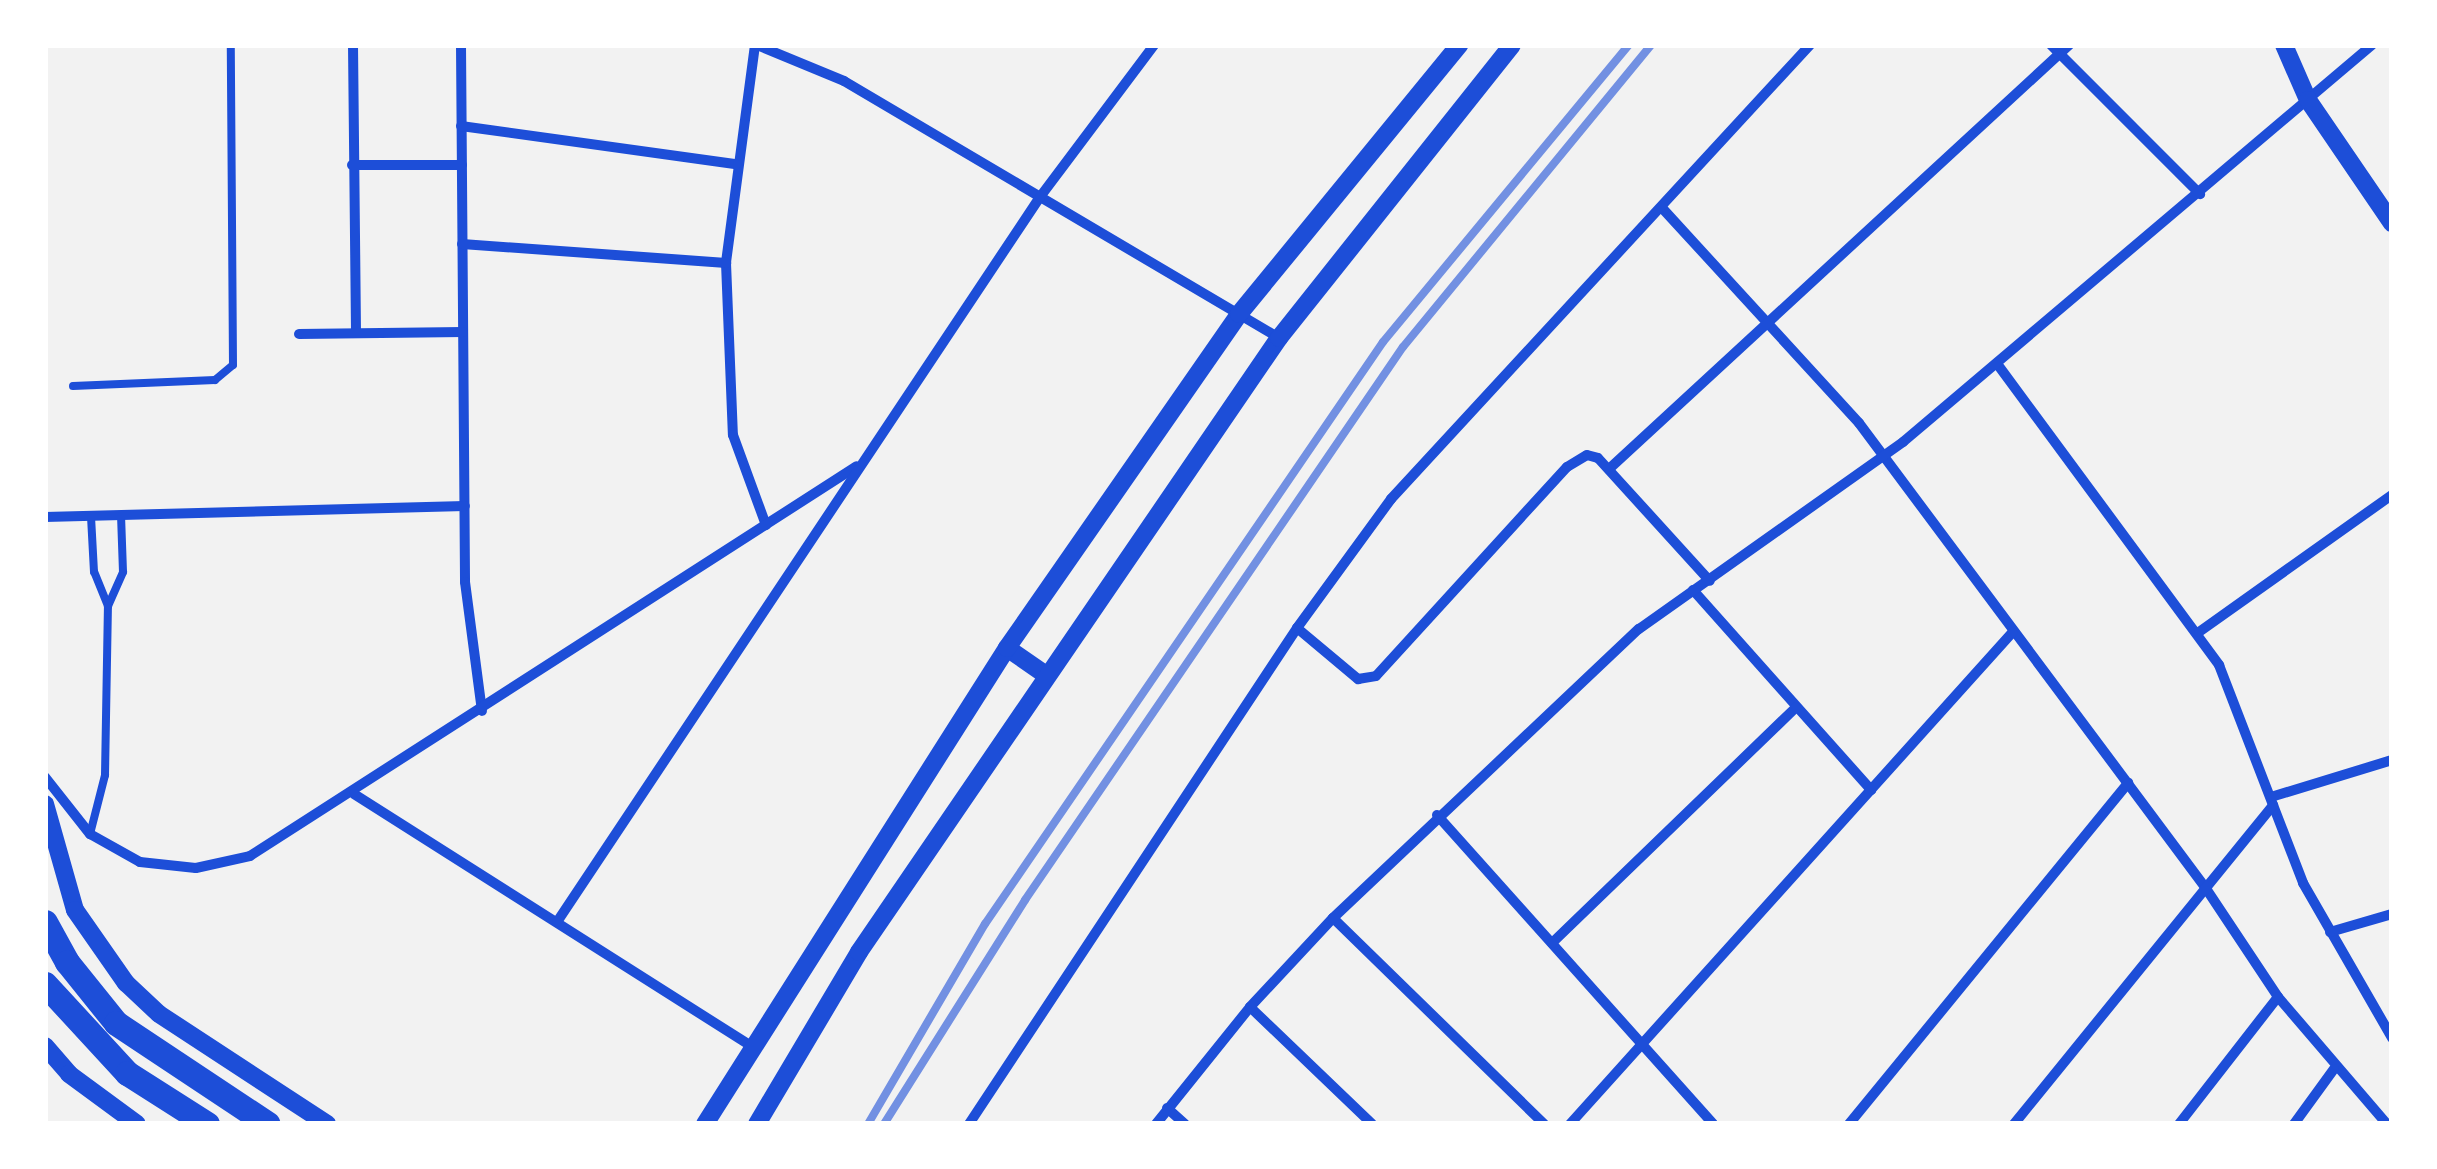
<!DOCTYPE html>
<style>
body{margin:0}
#map{position:relative;width:2437px;height:1169px;overflow:hidden;background:#f2f2f2;font-family:Ubuntu,sans-serif}
div>[style]{position:absolute}
.service>*{height:8px;margin:-4px;padding:0 4px;transform-origin:4px;border-radius:4px;background:#1d4ed8}
.minor>*{height:10px;margin:-5px;padding:0 5px;transform-origin:5px;border-radius:5px;background:#1d4ed8}
.tertiary>*{height:18px;margin:-9px;padding:0 9px;transform-origin:9px;border-radius:9px;background:#1d4ed8}
.primary>*{height:25px;margin:-12.5px;padding:0 12.5px;transform-origin:12.5px;border-radius:12.5px;background:#1d4ed8}
.rail>*{height:8px;margin:-4px;padding:0 4px;transform-origin:4px;border-radius:4px;background:#7290e2}
span{translate:-50% -50%;white-space:nowrap;text-align:center;line-height:1.15;-webkit-text-stroke:9px #fff;paint-order:stroke}
.frame{position:absolute;inset:0;border:48px solid #fff;pointer-events:none}
</style>
<div id="map">
<div class="service">
<i style="left:73px;top:386px;width:142px;rotate:-2.4deg"></i>
<i style="left:215px;top:380px;width:23px;rotate:-40deg"></i>
<i style="left:233px;top:365px;width:320px;rotate:-90.4deg"></i>
<i style="left:108px;top:606px;width:37px;rotate:-66deg"></i>
<i style="left:123px;top:572px;width:57px;rotate:-92deg"></i>
<i style="left:90px;top:834px;width:61px;rotate:-75.7deg"></i>
<i style="left:105px;top:775px;width:169px;rotate:-89deg"></i>
<i style="left:108px;top:606px;width:37px;rotate:-112deg"></i>
<i style="left:94px;top:572px;width:55px;rotate:-93.1deg"></i>
</div>
<div class="minor">
<i style="left:353px;top:45px;width:288px;rotate:89.4deg"></i>
<i style="left:461px;top:45px;width:537px;rotate:89.57deg"></i>
<i style="left:465px;top:582px;width:130px;rotate:82.5deg"></i>
<i style="left:755px;top:45px;width:220px;rotate:97.6deg"></i>
<i style="left:726px;top:263px;width:172px;rotate:87.7deg"></i>
<i style="left:733px;top:435px;width:96px;rotate:69.9deg"></i>
<i style="left:757px;top:45px;width:94px;rotate:22.5deg"></i>
<i style="left:844px;top:81px;width:505px;rotate:30.57deg"></i>
<i style="left:2051px;top:45px;width:211px;rotate:45deg"></i>
<i style="left:461px;top:126px;width:278px;rotate:7.9deg"></i>
<i style="left:352px;top:165px;width:110px"></i>
<i style="left:1663px;top:209px;width:290px;rotate:47.5deg"></i>
<i style="left:1859px;top:423px;width:579px;rotate:53.29deg"></i>
<i style="left:2205px;top:887px;width:132px;rotate:56.4deg"></i>
<i style="left:2278px;top:997px;width:167px;rotate:49.4deg"></i>
<i style="left:462px;top:244px;width:265px;rotate:4.1deg"></i>
<i style="left:299px;top:334px;width:164px;rotate:-0.7deg"></i>
<i style="left:1998px;top:365px;width:373px;rotate:53.6deg"></i>
<i style="left:2219px;top:665px;width:234px;rotate:68.9deg"></i>
<i style="left:2303px;top:883px;width:179px;rotate:60.1deg"></i>
<i style="left:1609px;top:469px;width:626px;rotate:-42.67deg"></i>
<i style="left:45px;top:517px;width:420px;rotate:-1.5deg"></i>
<i style="left:1693px;top:590px;width:268px;rotate:48.3deg"></i>
<i style="left:1297px;top:628px;width:80px;rotate:39.9deg"></i>
<i style="left:1358px;top:679px;width:18px;rotate:-9deg"></i>
<i style="left:1376px;top:676px;width:283px;rotate:-47.6deg"></i>
<i style="left:1567px;top:467px;width:23px;rotate:-31deg"></i>
<i style="left:1587px;top:455px;width:11px;rotate:15deg"></i>
<i style="left:1598px;top:458px;width:166px;rotate:47.7deg"></i>
<i style="left:2199px;top:632px;width:237px;rotate:-35.4deg"></i>
<i style="left:45px;top:777px;width:73px;rotate:51.7deg"></i>
<i style="left:90px;top:834px;width:57px;rotate:29.2deg"></i>
<i style="left:140px;top:862px;width:56px;rotate:6.1deg"></i>
<i style="left:196px;top:868px;width:55px;rotate:-12.5deg"></i>
<i style="left:250px;top:856px;width:721px;rotate:-32.72deg"></i>
<i style="left:354px;top:794px;width:470px;rotate:32.4deg"></i>
<i style="left:2271px;top:797px;width:127px;rotate:-17deg"></i>
<i style="left:1437px;top:815px;width:414px;rotate:48.2deg"></i>
<i style="left:1333px;top:918px;width:295px;rotate:44.3deg"></i>
<i style="left:557px;top:922px;width:871px;rotate:-56.33deg"></i>
<i style="left:1040px;top:197px;width:190px;rotate:-53.1deg"></i>
<i style="left:2330px;top:932px;width:65px;rotate:-16.2deg"></i>
<i style="left:1552px;top:943px;width:339px;rotate:-44deg"></i>
<i style="left:1250px;top:1007px;width:169px;rotate:43.8deg"></i>
<i style="left:1167px;top:1108px;width:24px;rotate:42deg"></i>
<i style="left:969px;top:1124px;width:595px;rotate:-56.52deg"></i>
<i style="left:1297px;top:628px;width:160px;rotate:-53.9deg"></i>
<i style="left:1391px;top:499px;width:618px;rotate:-47.3deg"></i>
<i style="left:1156px;top:1124px;width:150px;rotate:-51.2deg"></i>
<i style="left:1250px;top:1007px;width:122px;rotate:-47deg"></i>
<i style="left:1333px;top:918px;width:421px;rotate:-43.4deg"></i>
<i style="left:1639px;top:629px;width:324px;rotate:-35.3deg"></i>
<i style="left:1903px;top:442px;width:614px;rotate:-40.25deg"></i>
<i style="left:1570px;top:1124px;width:661px;rotate:-48.01deg"></i>
<i style="left:1849px;top:1124px;width:441px;rotate:-50.7deg"></i>
<i style="left:2014px;top:1124px;width:411px;rotate:-50.9deg"></i>
<i style="left:2179px;top:1124px;width:161px;rotate:-52.1deg"></i>
<i style="left:2294px;top:1124px;width:68px;rotate:-54deg"></i>
</div>
<div class="tertiary">
<i style="left:2284px;top:45px;width:60px;rotate:66.4deg"></i>
<i style="left:2308px;top:100px;width:149px;rotate:55.7deg"></i>
<i style="left:1007px;top:648px;width:47px;rotate:34.7deg"></i>
<i style="left:45px;top:804px;width:110px;rotate:74.2deg"></i>
<i style="left:75px;top:910px;width:89px;rotate:55.1deg"></i>
<i style="left:126px;top:983px;width:45px;rotate:43.2deg"></i>
<i style="left:159px;top:1014px;width:201px;rotate:33.2deg"></i>
<i style="left:45px;top:1046px;width:37px;rotate:49deg"></i>
<i style="left:69px;top:1074px;width:84px;rotate:36.3deg"></i>
<i style="left:705px;top:1124px;width:564px;rotate:-57.61deg"></i>
<i style="left:1007px;top:648px;width:407px;rotate:-55.2deg"></i>
<i style="left:1239px;top:314px;width:348px;rotate:-50.7deg"></i>
<i style="left:757px;top:1124px;width:200px;rotate:-59.3deg"></i>
<i style="left:859px;top:952px;width:744px;rotate:-55.63deg"></i>
<i style="left:1279px;top:338px;width:374px;rotate:-51.5deg"></i>
</div>
<div class="primary">
<i style="left:45px;top:922px;width:46px;rotate:61.2deg"></i>
<i style="left:67px;top:962px;width:78px;rotate:51.2deg"></i>
<i style="left:116px;top:1023px;width:182px;rotate:33.6deg"></i>
<i style="left:45px;top:984px;width:121px;rotate:47.3deg"></i>
<i style="left:127px;top:1073px;width:95px;rotate:32.5deg"></i>
</div>
<div class="rail">
<i style="left:868px;top:1124px;width:232px;rotate:-59.7deg"></i>
<i style="left:985px;top:924px;width:705px;rotate:-55.63deg"></i>
<i style="left:1383px;top:342px;width:386px;rotate:-50.4deg"></i>
<i style="left:884px;top:1124px;width:265px;rotate:-57.8deg"></i>
<i style="left:1025px;top:900px;width:670px;rotate:-55.65deg"></i>
<i style="left:1403px;top:347px;width:391px;rotate:-50.6deg"></i>
</div>
<div class="frame"></div>
</div>
